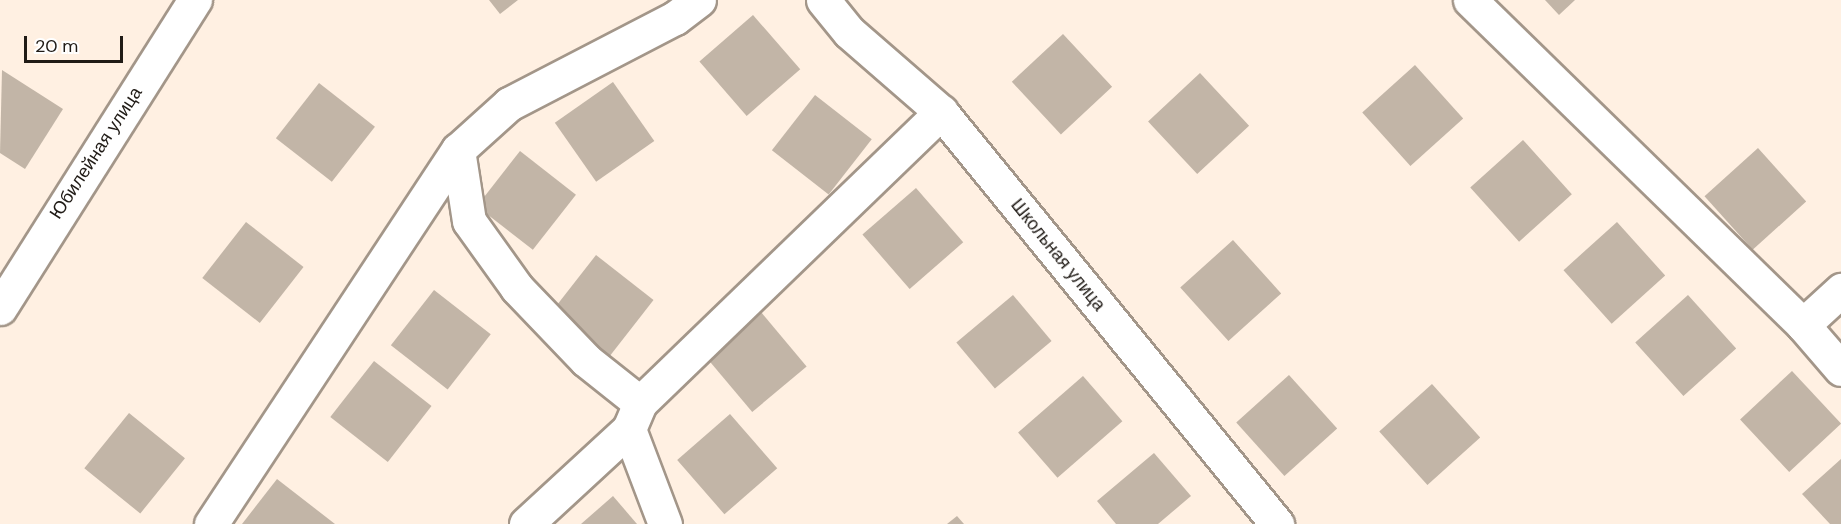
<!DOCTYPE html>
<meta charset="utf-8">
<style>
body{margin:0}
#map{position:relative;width:1841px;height:524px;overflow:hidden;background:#fff0e2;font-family:"DM Sans",sans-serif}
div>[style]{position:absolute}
.building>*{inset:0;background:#c2b5a7;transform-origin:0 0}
.roads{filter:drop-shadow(2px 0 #a39689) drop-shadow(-2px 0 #a39689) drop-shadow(0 2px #a39689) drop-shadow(0 -2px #a39689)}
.minor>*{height:33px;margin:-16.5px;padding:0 16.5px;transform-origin:16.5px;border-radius:16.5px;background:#fff}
span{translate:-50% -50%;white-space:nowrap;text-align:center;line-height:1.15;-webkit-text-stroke:6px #fff;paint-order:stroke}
.street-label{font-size:18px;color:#201b16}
.scale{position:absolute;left:24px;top:36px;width:99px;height:27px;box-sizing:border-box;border:3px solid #201b16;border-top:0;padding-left:8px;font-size:18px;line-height:21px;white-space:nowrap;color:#201b16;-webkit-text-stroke:4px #fff;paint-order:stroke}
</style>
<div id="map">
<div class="building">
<i style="clip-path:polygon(489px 0,518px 0,500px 14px)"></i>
<i style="clip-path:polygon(1545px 0,1575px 0,1559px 15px)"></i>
<i style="left:753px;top:15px;width:72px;height:71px;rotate:49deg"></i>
<i style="left:1063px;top:34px;width:72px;height:70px;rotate:47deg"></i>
<i style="left:1415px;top:65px;width:72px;height:71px;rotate:48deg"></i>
<i style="clip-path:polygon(2px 70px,63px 109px,25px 169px,0 153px)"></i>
<i style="left:1200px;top:73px;width:72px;height:71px;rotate:47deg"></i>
<i style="left:613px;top:82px;width:72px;height:71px;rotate:55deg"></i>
<i style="left:319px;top:83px;width:71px;height:70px;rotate:38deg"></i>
<i style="left:815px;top:95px;width:72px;height:70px;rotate:38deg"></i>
<i style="left:1523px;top:140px;width:73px;height:71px;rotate:48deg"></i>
<i style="left:1758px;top:148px;width:72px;height:72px;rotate:48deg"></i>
<i style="left:520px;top:151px;width:71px;height:70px;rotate:38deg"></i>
<i style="left:916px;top:188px;width:72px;height:71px;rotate:49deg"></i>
<i style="left:246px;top:222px;width:73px;height:71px;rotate:38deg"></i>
<i style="left:1617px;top:222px;width:72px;height:72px;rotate:48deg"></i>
<i style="left:1233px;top:240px;width:72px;height:71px;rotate:48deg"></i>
<i style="left:596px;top:255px;width:73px;height:71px;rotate:38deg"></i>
<i style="left:434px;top:290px;width:72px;height:70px;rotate:38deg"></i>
<i style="left:1013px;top:295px;width:60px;height:74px;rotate:50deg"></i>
<i style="left:1688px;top:295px;width:72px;height:71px;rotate:48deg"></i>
<i style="left:761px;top:312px;width:71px;height:71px;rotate:50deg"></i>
<i style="left:374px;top:361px;width:73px;height:71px;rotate:38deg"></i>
<i style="left:1792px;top:371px;width:72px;height:71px;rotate:47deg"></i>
<i style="left:1289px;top:375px;width:72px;height:71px;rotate:48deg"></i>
<i style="left:1083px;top:376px;width:60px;height:86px;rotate:49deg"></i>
<i style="left:1432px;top:384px;width:72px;height:71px;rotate:48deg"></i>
<i style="left:129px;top:413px;width:72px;height:71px;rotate:39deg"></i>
<i style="left:730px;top:414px;width:72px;height:70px;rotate:49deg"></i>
<i style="clip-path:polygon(1154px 453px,1191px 496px,1158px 524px,1116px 524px,1097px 501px)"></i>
<i style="clip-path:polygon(1841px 459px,1841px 524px,1830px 524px,1802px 494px)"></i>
<i style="clip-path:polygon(277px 479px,335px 524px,242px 524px)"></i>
<i style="clip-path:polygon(613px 496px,637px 524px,581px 524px)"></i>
<i style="clip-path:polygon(957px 516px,964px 524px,947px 524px)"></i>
</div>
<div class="roads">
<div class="minor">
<i style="left:823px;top:0;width:41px;rotate:50.9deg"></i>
<i style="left:849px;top:32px;width:122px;rotate:41deg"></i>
<i style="left:941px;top:112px;width:532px;rotate:50.8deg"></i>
<i style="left:1470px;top:0;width:465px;rotate:44.3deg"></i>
<i style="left:1803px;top:325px;width:58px;rotate:49.2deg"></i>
<i style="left:0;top:308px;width:365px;rotate:-57.7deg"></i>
<i style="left:1803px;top:325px;width:52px;rotate:-42.6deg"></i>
<i style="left:640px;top:403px;width:69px;rotate:-141.5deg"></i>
<i style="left:586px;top:360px;width:100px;rotate:-133.8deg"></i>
<i style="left:517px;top:288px;width:82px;rotate:-125.6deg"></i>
<i style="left:469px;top:221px;width:72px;rotate:-98.8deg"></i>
<i style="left:458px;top:150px;width:69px;rotate:-42deg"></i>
<i style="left:509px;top:104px;width:187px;rotate:-27.4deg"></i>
<i style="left:675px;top:18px;width:30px;rotate:-37deg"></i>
<i style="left:211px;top:524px;width:448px;rotate:-56.6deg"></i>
<i style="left:526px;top:524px;width:140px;rotate:-42.7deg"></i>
<i style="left:665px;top:524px;width:102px;rotate:-110.8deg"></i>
<i style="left:629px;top:429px;width:28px;rotate:-67deg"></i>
<i style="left:640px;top:403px;width:419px;rotate:-44deg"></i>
</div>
</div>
<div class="street-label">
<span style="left:96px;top:153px;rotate:-57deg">Юбилейная улица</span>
<span style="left:1058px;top:255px;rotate:51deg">Школьная улица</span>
</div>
<div class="scale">20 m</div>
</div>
